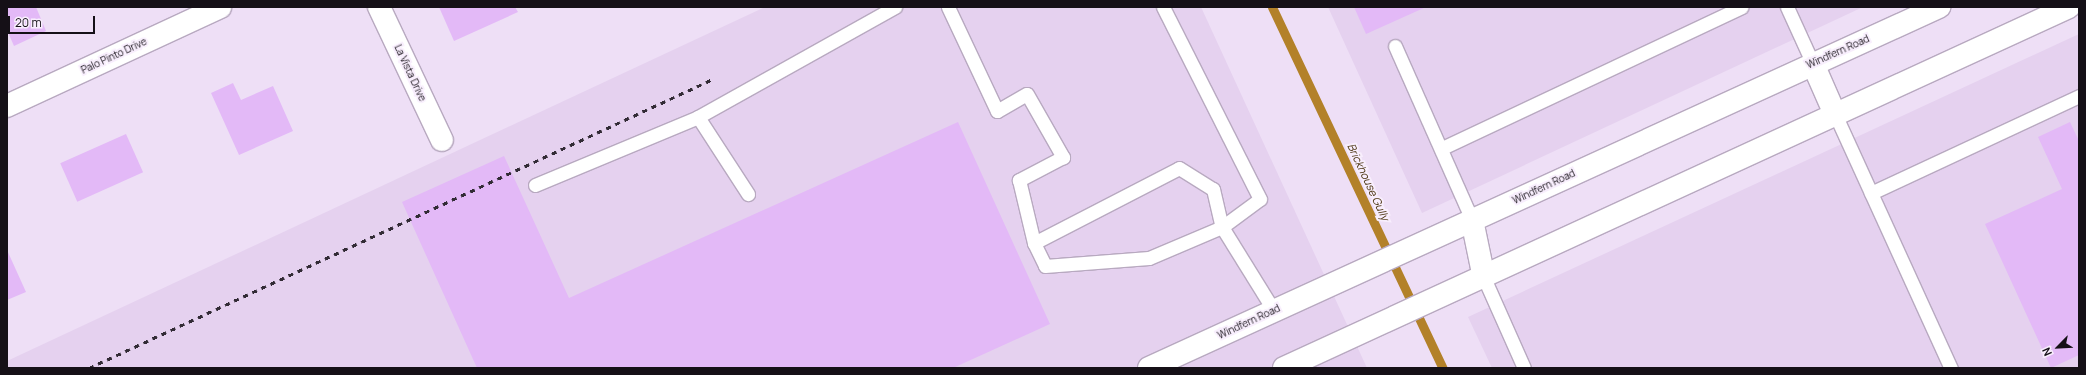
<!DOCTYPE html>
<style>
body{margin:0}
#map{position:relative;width:2086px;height:375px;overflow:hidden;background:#eedff6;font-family:Manrope,sans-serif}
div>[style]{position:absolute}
.built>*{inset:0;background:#e5d1ef}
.stream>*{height:9px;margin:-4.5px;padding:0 4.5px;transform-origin:4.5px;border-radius:4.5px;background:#b38129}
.building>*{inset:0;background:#e3b9f7;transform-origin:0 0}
.roads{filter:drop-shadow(1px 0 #b8a9c0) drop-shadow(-1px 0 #b8a9c0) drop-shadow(0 1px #b8a9c0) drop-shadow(0 -1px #b8a9c0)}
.service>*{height:13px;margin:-6.5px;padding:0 6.5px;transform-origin:6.5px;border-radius:6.5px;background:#fff}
.minor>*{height:22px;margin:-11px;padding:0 11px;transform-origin:11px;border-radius:11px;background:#fff}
.tertiary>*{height:22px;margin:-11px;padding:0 11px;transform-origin:11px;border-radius:11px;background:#fff}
.rail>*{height:3px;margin-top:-1.5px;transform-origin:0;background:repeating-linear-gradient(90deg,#322b35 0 5px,transparent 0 10px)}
span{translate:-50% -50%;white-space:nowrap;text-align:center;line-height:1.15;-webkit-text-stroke:4px #f8eefd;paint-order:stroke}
.street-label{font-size:10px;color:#151017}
.water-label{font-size:11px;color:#4b3511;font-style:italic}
.frame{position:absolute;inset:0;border:8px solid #151017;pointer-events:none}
.north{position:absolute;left:2038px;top:327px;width:40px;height:40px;-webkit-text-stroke:3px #f8eefd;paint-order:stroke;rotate:246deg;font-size:11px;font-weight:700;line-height:16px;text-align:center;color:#151017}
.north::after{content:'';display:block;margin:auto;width:14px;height:18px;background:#151017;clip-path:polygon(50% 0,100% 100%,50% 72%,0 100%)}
.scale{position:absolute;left:8px;top:16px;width:87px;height:18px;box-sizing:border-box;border:2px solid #151017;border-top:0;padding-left:5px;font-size:12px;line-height:14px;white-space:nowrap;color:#151017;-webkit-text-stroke:3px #f8eefd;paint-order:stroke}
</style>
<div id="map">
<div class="built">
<i style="clip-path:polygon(765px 7px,1201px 7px,1367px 368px,7px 368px,7px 361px)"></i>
<i style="clip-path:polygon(1328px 7px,1863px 7px,1422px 213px)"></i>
<i style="clip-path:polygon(2079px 34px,2079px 368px,1492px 368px,1468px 317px)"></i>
</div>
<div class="stream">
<i style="left:1272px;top:7px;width:399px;rotate:64.7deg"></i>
</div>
<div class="building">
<i style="clip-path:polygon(7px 7px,36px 7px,46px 31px,14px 46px,7px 30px)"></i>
<i style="clip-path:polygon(439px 7px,515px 7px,518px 12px,454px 41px)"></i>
<i style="clip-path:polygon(1354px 7px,1426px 7px,1366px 34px)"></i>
<i style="clip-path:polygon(233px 83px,241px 100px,273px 86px,293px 131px,239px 155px,211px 93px)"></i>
<i style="clip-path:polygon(958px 122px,1050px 324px,953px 368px,477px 368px,402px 202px,504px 156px,569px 298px)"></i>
<i style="clip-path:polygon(2070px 122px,2079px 141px,2079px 355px,2051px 368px,1985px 224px,2062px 189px,2038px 137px)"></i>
<i style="left:126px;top:134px;width:42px;height:72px;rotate:66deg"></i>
<i style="clip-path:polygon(7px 250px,26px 292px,7px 300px)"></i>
</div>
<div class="roads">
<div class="service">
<i style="left:948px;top:7px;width:115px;rotate:64.8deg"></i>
<i style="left:997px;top:111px;width:34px;rotate:-30deg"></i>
<i style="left:1027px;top:94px;width:73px;rotate:60.3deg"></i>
<i style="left:1063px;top:157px;width:50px;rotate:152.4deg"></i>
<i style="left:1019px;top:180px;width:65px;rotate:76.6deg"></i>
<i style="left:1034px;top:243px;width:25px;rotate:64deg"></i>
<i style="left:1045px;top:266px;width:104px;rotate:-4.4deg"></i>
<i style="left:1149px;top:258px;width:79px;rotate:-23deg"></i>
<i style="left:1222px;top:227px;width:47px;rotate:-36.4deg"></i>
<i style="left:1260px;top:199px;width:215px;rotate:-116.8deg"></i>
<i style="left:1787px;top:7px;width:63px;rotate:65.5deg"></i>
<i style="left:1395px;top:46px;width:190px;rotate:66.1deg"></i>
<i style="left:1835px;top:114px;width:279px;rotate:65.5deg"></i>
<i style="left:698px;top:117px;width:92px;rotate:57deg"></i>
<i style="left:1442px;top:148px;width:331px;rotate:-25.2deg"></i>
<i style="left:535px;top:185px;width:177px;rotate:-22.6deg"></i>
<i style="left:698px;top:117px;width:226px;rotate:-29.2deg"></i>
<i style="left:1871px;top:193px;width:230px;rotate:-25deg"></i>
<i style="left:1034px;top:243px;width:163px;rotate:-27.3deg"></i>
<i style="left:1179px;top:168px;width:40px;rotate:32deg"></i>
<i style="left:1213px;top:189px;width:39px;rotate:77deg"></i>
<i style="left:1222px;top:227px;width:99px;rotate:58.2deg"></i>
<i style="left:1484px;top:278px;width:98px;rotate:66deg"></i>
</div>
<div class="minor">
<i style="left:379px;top:7px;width:147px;rotate:64.7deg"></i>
<i style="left:7px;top:106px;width:235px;rotate:-24.9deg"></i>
</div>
<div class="tertiary">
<i style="left:1813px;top:64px;width:55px;rotate:66.3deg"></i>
<i style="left:1472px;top:220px;width:59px;rotate:78.3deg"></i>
<i style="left:1149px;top:368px;width:869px;rotate:-24.56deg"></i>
<i style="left:1284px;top:368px;width:864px;rotate:-24.7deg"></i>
</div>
</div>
<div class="rail">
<i style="left:89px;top:368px;width:685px;rotate:-24.85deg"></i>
</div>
<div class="street-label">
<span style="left:1838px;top:52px;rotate:-24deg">Windfern Road</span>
<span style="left:114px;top:56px;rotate:-25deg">Palo Pinto Drive</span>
<span style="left:410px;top:73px;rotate:65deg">La Vista Drive</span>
<span style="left:1544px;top:187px;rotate:-25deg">Windfern Road</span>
<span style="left:1249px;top:322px;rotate:-25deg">Windfern Road</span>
</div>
<div class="water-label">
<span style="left:1368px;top:182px;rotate:65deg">Brickhouse Gully</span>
</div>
<div class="frame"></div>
<div class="north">N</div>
<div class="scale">20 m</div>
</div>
